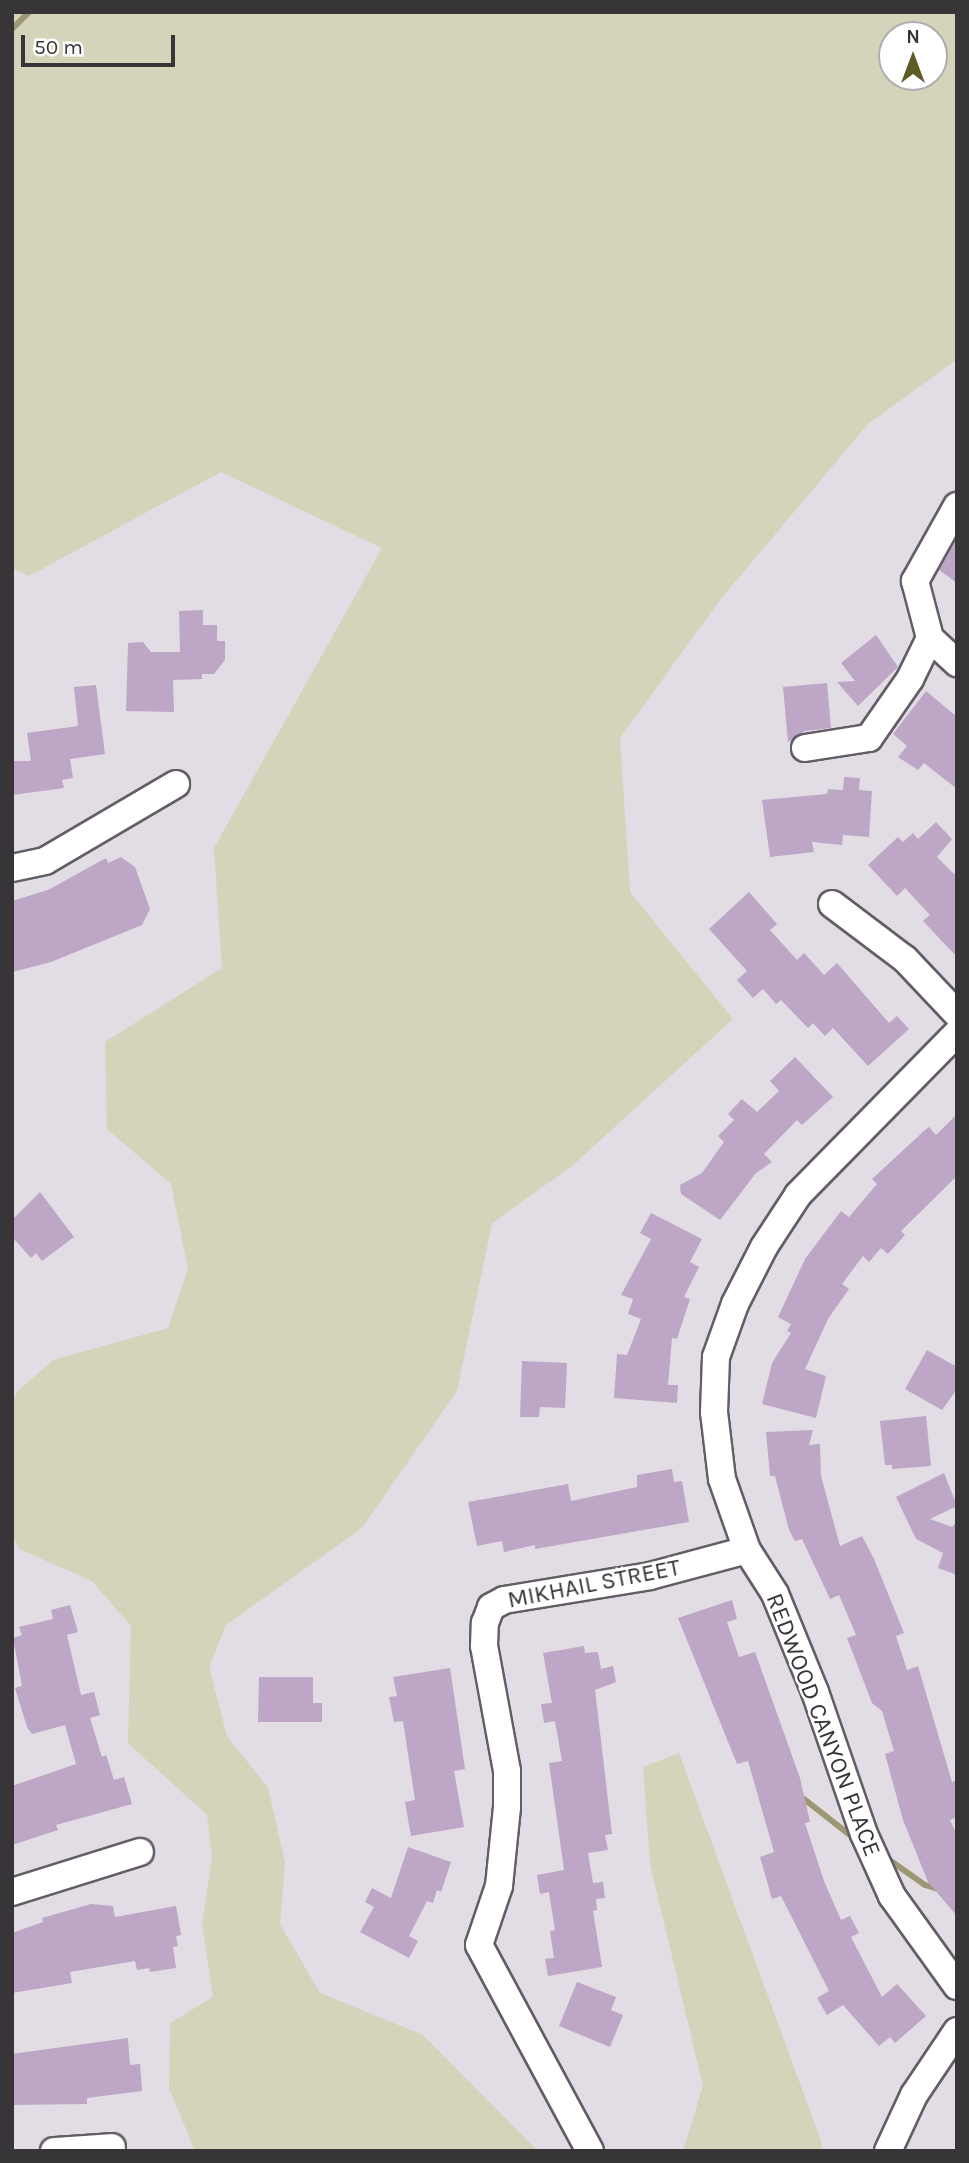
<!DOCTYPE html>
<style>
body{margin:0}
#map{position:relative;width:969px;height:2163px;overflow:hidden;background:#e2dce5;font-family:Karla,sans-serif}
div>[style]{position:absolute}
.green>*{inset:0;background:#d5d3b9}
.stream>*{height:6px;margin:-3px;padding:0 3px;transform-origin:3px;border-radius:3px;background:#9c9873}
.building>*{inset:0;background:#bea6c6}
.roads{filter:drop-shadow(2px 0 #635e65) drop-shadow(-2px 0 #635e65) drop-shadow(0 2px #635e65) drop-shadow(0 -2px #635e65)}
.minor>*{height:26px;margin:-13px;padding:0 13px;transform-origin:13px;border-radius:13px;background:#fff}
span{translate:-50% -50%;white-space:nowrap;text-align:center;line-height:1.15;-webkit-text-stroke:5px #fff;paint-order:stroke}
.street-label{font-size:24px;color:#373538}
.frame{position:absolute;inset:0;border:14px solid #373538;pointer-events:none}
.north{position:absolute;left:878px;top:21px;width:70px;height:70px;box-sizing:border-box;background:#fff;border:2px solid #afaeaf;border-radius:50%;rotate:0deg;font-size:19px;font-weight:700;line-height:28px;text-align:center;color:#373538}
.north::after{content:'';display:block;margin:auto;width:24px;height:32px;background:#5f5a26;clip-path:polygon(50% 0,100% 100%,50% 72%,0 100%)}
.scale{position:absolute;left:21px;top:35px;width:154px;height:32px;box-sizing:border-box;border:4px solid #373538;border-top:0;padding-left:9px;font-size:21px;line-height:24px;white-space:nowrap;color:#373538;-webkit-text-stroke:5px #fff;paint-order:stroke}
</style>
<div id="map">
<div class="green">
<i style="clip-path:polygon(evenodd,12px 12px,957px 12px,957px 359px,867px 425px,720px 600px,620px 738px,630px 892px,733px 1019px,572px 1166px,492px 1223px,457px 1391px,362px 1528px,226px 1625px,209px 1667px,227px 1736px,268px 1788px,285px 1862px,280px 1924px,320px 1993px,423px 2035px,538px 2151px,195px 2151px,169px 2088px,170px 2023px,213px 1997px,202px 1924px,212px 1857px,207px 1815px,128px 1743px,131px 1626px,92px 1581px,19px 1549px,12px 1535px,12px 1405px,17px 1392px,53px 1360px,168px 1328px,188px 1269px,171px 1184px,107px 1129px,105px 1042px,222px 968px,214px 848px,382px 548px,221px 472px,29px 576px,12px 568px,12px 12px,892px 35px,934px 35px,934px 77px,892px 77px,892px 35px)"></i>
<i style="clip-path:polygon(679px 1753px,821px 2141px,822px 2151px,683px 2151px,703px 2086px,650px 1864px,643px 1767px)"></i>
</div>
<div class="stream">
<i style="left:12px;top:29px;width:24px;rotate:-45deg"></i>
<i style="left:804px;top:1799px;width:65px;rotate:38.1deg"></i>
<i style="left:888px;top:1859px;width:45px;rotate:35.1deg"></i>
<i style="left:925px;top:1885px;width:17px;rotate:17deg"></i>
</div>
<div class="building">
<i style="clip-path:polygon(957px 539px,957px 583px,939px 570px)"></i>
<i style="clip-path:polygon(203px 610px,203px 625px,217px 625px,217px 641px,225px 641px,225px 660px,214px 674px,202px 674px,202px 679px,173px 680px,174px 712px,126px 711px,128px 643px,143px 642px,151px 652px,180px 652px,179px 611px)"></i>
<i style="clip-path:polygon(876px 635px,898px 667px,858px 706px,837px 682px,855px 681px,841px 663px)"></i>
<i style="clip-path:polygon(827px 683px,831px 728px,805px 731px,788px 742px,783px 687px)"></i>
<i style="clip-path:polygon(96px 685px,105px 754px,70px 759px,73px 778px,62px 780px,64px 788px,12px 795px,12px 761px,31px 761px,27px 733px,78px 726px,74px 687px)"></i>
<i style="clip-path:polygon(926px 691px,957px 717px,957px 789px,924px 763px,918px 770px,898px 757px,907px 746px,893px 734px)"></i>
<i style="clip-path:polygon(844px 777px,860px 778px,859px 790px,872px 791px,869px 837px,843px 835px,842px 845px,812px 842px,814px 852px,770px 857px,762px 800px,827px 794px,828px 789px,843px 790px)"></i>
<i style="clip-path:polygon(936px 822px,952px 839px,937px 857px,957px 877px,957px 957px,923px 921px,930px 915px,905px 888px,897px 896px,868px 865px,898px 837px,903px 842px,913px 833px,918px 839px)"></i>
<i style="clip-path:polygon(121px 857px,135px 867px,150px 909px,142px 925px,51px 962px,12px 972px,12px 901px,48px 890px,106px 858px,108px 863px)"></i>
<i style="clip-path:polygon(749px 892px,777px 924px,770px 930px,797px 960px,804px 953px,824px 975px,837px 963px,889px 1023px,897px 1016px,909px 1029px,868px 1066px,833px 1028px,825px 1036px,813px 1023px,808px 1028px,781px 1000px,776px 1004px,763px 989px,753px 998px,737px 980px,747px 971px,709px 929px)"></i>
<i style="clip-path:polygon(795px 1057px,833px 1097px,802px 1125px,797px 1120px,764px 1154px,772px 1162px,756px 1173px,720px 1220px,681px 1194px,680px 1185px,702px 1173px,724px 1142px,718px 1136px,734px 1120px,728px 1114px,742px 1099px,757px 1112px,779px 1091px,770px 1081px)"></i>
<i style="clip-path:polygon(957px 1114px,957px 1176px,901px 1231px,905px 1235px,888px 1254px,881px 1248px,869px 1262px,863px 1256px,842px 1284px,849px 1289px,828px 1319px,805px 1369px,826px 1376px,816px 1418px,762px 1404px,772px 1363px,791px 1333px,787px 1331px,791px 1324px,778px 1317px,805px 1259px,841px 1211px,849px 1217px,877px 1184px,872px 1179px,924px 1131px,929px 1127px,936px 1135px)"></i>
<i style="clip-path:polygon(40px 1192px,74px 1237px,42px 1261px,36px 1253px,31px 1258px,12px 1237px,12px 1220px)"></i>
<i style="clip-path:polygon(651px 1213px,702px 1239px,690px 1262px,699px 1267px,684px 1297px,690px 1299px,677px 1339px,672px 1338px,668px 1385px,678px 1385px,677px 1403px,614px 1398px,617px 1354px,627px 1355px,641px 1319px,628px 1314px,633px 1299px,621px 1295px,651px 1239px,640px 1233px)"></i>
<i style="clip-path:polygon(927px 1350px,957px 1367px,957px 1389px,942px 1410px,905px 1389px)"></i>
<i style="clip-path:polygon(522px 1361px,567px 1363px,565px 1408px,540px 1407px,539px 1417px,520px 1417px)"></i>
<i style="clip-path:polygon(926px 1416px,931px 1466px,892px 1469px,892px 1465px,885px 1465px,880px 1421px)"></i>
<i style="clip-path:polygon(813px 1430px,809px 1445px,820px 1444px,821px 1476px,840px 1546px,862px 1536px,874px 1559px,904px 1633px,896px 1636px,907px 1670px,918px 1666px,952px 1782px,957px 1780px,957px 1817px,950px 1820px,957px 1835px,957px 1916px,928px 1882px,903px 1820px,885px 1754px,894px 1751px,882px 1711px,872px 1703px,847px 1638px,856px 1635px,839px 1595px,830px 1599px,802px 1539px,795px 1541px,789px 1530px,775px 1476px,770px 1476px,766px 1432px)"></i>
<i style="clip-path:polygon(672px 1469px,674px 1482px,682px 1481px,689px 1522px,535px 1549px,535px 1545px,504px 1552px,502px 1541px,477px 1546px,468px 1502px,568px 1484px,571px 1501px,637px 1487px,637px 1475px)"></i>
<i style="clip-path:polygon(944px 1473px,957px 1506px,930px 1519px,952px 1527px,957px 1521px,957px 1575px,938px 1568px,943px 1553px,916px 1539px,896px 1497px)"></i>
<i style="clip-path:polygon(732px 1600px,737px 1619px,727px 1622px,739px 1657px,755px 1652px,800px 1778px,810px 1822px,805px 1823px,824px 1881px,841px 1920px,850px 1916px,859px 1933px,851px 1937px,882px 1997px,897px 1984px,926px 2016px,895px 2043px,890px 2037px,879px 2046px,843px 2005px,827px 2015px,817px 1998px,829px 1991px,781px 1896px,772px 1899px,760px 1857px,774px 1852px,748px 1761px,737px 1764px,678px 1618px)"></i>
<i style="clip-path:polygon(70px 1605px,78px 1632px,67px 1635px,81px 1695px,94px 1692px,100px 1715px,90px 1718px,102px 1757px,106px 1755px,114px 1780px,124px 1777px,132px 1804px,56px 1825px,58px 1830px,12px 1845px,12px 1786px,76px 1764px,65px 1725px,32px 1734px,27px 1727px,15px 1688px,22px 1686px,13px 1638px,22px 1635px,19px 1627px,53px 1619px,51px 1610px)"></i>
<i style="clip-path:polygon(584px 1646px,585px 1653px,598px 1652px,601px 1669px,613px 1666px,616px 1682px,595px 1690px,612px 1834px,605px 1835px,608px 1850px,588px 1853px,593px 1883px,603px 1882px,605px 1898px,596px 1899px,597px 1910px,593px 1911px,602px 1967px,548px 1976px,545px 1959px,554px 1958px,550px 1931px,555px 1930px,549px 1892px,540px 1894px,537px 1875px,564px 1870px,549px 1763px,562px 1761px,555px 1721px,544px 1723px,541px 1704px,552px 1703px,543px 1653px)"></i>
<i style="clip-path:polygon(450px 1668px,465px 1769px,454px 1771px,464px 1827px,411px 1836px,405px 1802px,415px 1800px,403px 1721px,394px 1722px,389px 1697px,397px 1696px,393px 1677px)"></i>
<i style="clip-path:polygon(259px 1677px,313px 1677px,313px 1703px,322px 1703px,322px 1722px,258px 1722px)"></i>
<i style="clip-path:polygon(408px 1847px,451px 1862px,441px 1892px,437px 1890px,433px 1903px,427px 1901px,409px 1936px,418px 1941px,409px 1958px,360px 1932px,374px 1907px,365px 1902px,372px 1888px,391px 1898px)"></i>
<i style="clip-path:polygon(91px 1904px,113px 1906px,115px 1917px,176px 1906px,181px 1935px,176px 1936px,178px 1946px,173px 1947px,176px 1968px,150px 1972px,149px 1968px,137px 1970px,135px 1961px,70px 1972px,72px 1983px,12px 1993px,12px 1933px,43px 1922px,42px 1918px)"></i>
<i style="clip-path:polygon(577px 1982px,616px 1997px,611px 2010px,623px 2015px,610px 2047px,559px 2026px)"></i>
<i style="clip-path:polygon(128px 2038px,130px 2065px,140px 2064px,142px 2091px,87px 2098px,87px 2104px,12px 2105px,12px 2054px)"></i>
</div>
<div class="roads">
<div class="minor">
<i style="left:930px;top:638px;width:37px;rotate:43deg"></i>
<i style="left:805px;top:748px;width:65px;rotate:-8.9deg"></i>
<i style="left:869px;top:738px;width:72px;rotate:-55.2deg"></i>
<i style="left:910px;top:679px;width:46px;rotate:-64deg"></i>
<i style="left:930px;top:638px;width:59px;rotate:-104.7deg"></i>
<i style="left:915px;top:581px;width:86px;rotate:-60.8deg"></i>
<i style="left:12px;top:868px;width:34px;rotate:-12deg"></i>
<i style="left:45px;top:861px;width:152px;rotate:-30.4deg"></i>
<i style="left:832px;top:904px;width:91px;rotate:37deg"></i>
<i style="left:905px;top:959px;width:76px;rotate:46.6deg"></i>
<i style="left:957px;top:1033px;width:227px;rotate:134.5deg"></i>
<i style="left:798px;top:1195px;width:62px;rotate:123.2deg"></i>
<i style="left:764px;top:1247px;width:64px;rotate:117deg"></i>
<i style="left:735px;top:1304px;width:56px;rotate:109.7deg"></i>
<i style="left:716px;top:1357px;width:55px;rotate:92.1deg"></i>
<i style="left:714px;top:1412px;width:67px;rotate:83.2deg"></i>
<i style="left:722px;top:1479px;width:75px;rotate:70.6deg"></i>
<i style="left:747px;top:1550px;width:52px;rotate:57.5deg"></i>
<i style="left:775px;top:1594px;width:106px;rotate:67.8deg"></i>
<i style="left:815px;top:1692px;width:150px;rotate:71deg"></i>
<i style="left:864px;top:1834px;width:68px;rotate:65.7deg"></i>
<i style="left:892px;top:1896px;width:111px;rotate:54.2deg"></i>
<i style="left:12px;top:1892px;width:134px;rotate:-17.4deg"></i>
<i style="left:54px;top:2151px;width:58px;rotate:-3.9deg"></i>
<i style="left:590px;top:2151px;width:234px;rotate:-118.3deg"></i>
<i style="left:479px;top:1945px;width:62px;rotate:-71.3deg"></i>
<i style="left:499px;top:1886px;width:79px;rotate:-84.2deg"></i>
<i style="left:507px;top:1807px;width:36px;rotate:-90deg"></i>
<i style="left:507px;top:1771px;width:127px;rotate:-100.4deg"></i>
<i style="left:484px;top:1646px;width:23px;rotate:-88deg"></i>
<i style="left:485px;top:1623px;width:17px;rotate:-69deg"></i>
<i style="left:491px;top:1607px;width:15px;rotate:-28deg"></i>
<i style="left:504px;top:1600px;width:148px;rotate:-9.3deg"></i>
<i style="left:650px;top:1576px;width:100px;rotate:-15deg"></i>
<i style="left:888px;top:2151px;width:62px;rotate:-65.1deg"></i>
<i style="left:914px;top:2095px;width:77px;rotate:-56.1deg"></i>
</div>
</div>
<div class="street-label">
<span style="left:594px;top:1584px;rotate:-11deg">MIKHAIL STREET</span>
<span style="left:823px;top:1725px;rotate:69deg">REDWOOD CANYON PLACE</span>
</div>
<div class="frame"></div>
<div class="north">N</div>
<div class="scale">50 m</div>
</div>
